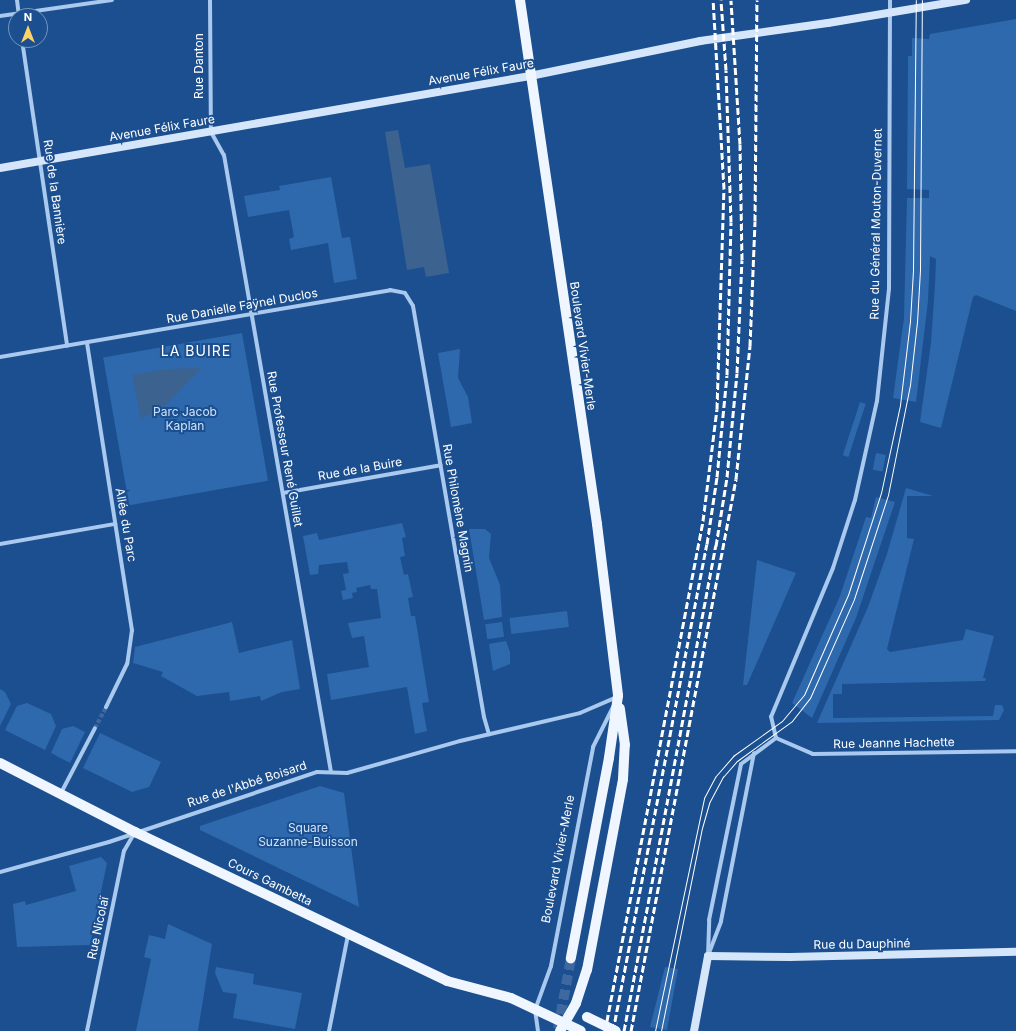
<!DOCTYPE html>
<meta charset="utf-8">
<style>
body{margin:0}
#map{position:relative;width:1016px;height:1031px;overflow:hidden;background:#1b4f8f;font-family:Inter,sans-serif}
div>[style]{position:absolute}
.green>*{inset:0;background:#2e69ad;transform-origin:0 0}
.water>*{inset:0;background:#3c6290}
.street-tunnel>*{height:4px;margin-top:-2px;transform-origin:0;background:repeating-linear-gradient(90deg,#3d69a0 0 4px,transparent 0 6px)}
.primary-tunnel>*{height:10px;margin-top:-5px;transform-origin:0;background:repeating-linear-gradient(90deg,#3d69a0 0 10px,transparent 0 15px)}
.street>*{height:4px;margin:-2px;padding:0 2px;transform-origin:2px;border-radius:2px;background:#a9c9ee}
.secondary>*{height:8px;margin:-4px;padding:0 4px;transform-origin:4px;border-radius:4px;background:#d6e6fa}
.primary>*{height:10px;margin:-5px;padding:0 5px;transform-origin:5px;border-radius:5px;background:#f0f6ff}
.tram>*{height:1px;margin:-0.5px;padding:0 0.5px;transform-origin:0.5px;border-radius:0.5px;background:#fff}
.rail>*{height:3px;margin-top:-1.5px;transform-origin:0;background:repeating-linear-gradient(90deg,#fff 0 7px,transparent 0 10px)}
.primary-bridge>*{height:10px;margin:-5px;padding:0 5px;transform-origin:5px;border-radius:5px;background:#f0f6ff}
span{translate:-50% -50%;white-space:nowrap;text-align:center;line-height:1.15;-webkit-text-stroke:4px #1b4f8f;paint-order:stroke}
.street-label{font-size:12px;color:#fff}
.park-label{font-size:12px;color:#cfe3fa}
.quarter-label{font-size:14px;color:#fff;letter-spacing:1px}
.north{position:absolute;left:8px;top:8px;width:40px;height:40px;box-sizing:border-box;background:#1b4f8f;border:1px solid #7695bc;border-radius:50%;rotate:0deg;font-size:11px;font-weight:700;line-height:16px;text-align:center;color:#fff}
.north::after{content:'';display:block;margin:auto;width:14px;height:18px;background:#ffd166;clip-path:polygon(50% 0,100% 100%,50% 72%,0 100%)}
</style>
<div id="map">
<div class="green">
<i style="clip-path:polygon(1016px 19px,1016px 311px,976px 295px,973px 297px,941px 428px,920px 422px,931px 343px,935px 284px,936px 259px,930px 256px,928px 301px,916px 402px,893px 398px,904px 318px,907px 198px,929px 198px,929px 190px,907px 189px,908px 56px,912px 56px,912px 38px,929px 39px,930px 34px)"></i>
<i style="clip-path:polygon(331px 177px,342px 238px,350px 237px,357px 279px,334px 283px,328px 243px,291px 250px,289px 239px,294px 237px,289px 210px,248px 217px,244px 196px,280px 190px,279px 186px)"></i>
<i style="left:242px;top:333px;width:150px;height:141px;rotate:80deg"></i>
<i style="clip-path:polygon(460px 349px,458px 378px,468px 397px,472px 423px,451px 427px,438px 353px)"></i>
<i style="left:860px;top:402px;width:6px;height:56px;rotate:18deg"></i>
<i style="left:876px;top:453px;width:10px;height:17px;rotate:11deg"></i>
<i style="clip-path:polygon(906px 488px,933px 496px,907px 496px,907px 538px,914px 539px,887px 649px,890px 652px,963px 640px,966px 629px,994px 636px,983px 678px,986px 678px,985px 681px,842px 684px,842px 694px,833px 694px,833px 718px,993px 716px,995px 705px,1002px 705px,1004px 710px,999px 720px,817px 723px,868px 607px,887px 554px)"></i>
<i style="clip-path:polygon(876px 497px,895px 502px,856px 618px,812px 718px,792px 703px,840px 596px,866px 517px,871px 518px)"></i>
<i style="clip-path:polygon(402px 523px,406px 537px,402px 538px,405px 556px,400px 557px,404px 575px,408px 574px,413px 597px,408px 598px,411px 616px,415px 616px,429px 702px,422px 703px,427px 731px,415px 734px,407px 687px,331px 700px,327px 674px,369px 667px,364px 636px,352px 638px,348px 623px,381px 618px,377px 589px,371px 589px,370px 585px,356px 588px,357px 592px,352px 593px,353px 598px,343px 600px,341px 591px,346px 590px,343px 574px,349px 573px,347px 562px,319px 565px,318px 574px,310px 575px,303px 536px,317px 533px,319px 540px)"></i>
<i style="clip-path:polygon(469px 529px,485px 529px,491px 534px,489px 558px,500px 585px,502px 617px,484px 620px)"></i>
<i style="clip-path:polygon(757px 560px,796px 573px,747px 685px,743px 685px)"></i>
<i style="left:567px;top:611px;width:16px;height:58px;rotate:83deg"></i>
<i style="clip-path:polygon(232px 622px,239px 653px,292px 640px,300px 689px,282px 692px,261px 701px,260px 696px,230px 701px,229px 692px,197px 696px,161px 676px,163px 672px,133px 663px,135px 647px)"></i>
<i style="left:502px;top:622px;width:15px;height:17px;rotate:82deg"></i>
<i style="clip-path:polygon(506px 641px,510px 652px,510px 664px,493px 671px,489px 644px)"></i>
<i style="clip-path:polygon(0 689px,5px 692px,11px 704px,0 726px)"></i>
<i style="clip-path:polygon(27px 703px,51px 714px,56px 726px,45px 750px,5px 730px,17px 706px)"></i>
<i style="clip-path:polygon(73px 726px,85px 732px,70px 763px,51px 753px,62px 729px)"></i>
<i style="clip-path:polygon(100px 733px,161px 762px,149px 787px,132px 792px,83px 768px)"></i>
<i style="clip-path:polygon(320px 786px,344px 793px,359px 907px,200px 830px,200px 826px)"></i>
<i style="clip-path:polygon(101px 857px,107px 863px,90px 945px,17px 947px,13px 904px,25px 901px,26px 905px,76px 891px,69px 866px)"></i>
<i style="clip-path:polygon(168px 924px,212px 944px,198px 1031px,136px 1031px,151px 959px,144px 957px,149px 935px,165px 939px)"></i>
<i style="clip-path:polygon(216px 967px,254px 974px,253px 984px,302px 993px,295px 1029px,233px 1018px,237px 994px,223px 992px,215px 973px)"></i>
<i style="clip-path:polygon(665px 967px,678px 969px,667px 1030px,650px 1027px)"></i>
</div>
<div class="water">
<i style="clip-path:polygon(398px 130px,405px 168px,430px 164px,449px 273px,426px 277px,424px 267px,407px 270px,385px 132px)"></i>
<i style="clip-path:polygon(201px 368px,165px 406px,141px 419px,132px 375px,169px 369px)"></i>
</div>
<div class="street-tunnel">
<i style="left:95px;top:728px;width:24px;rotate:-62deg"></i>
</div>
<div class="primary-tunnel">
<i style="left:558px;top:1029px;width:72px;rotate:-79.6deg"></i>
</div>
<div class="street">
<i style="left:17px;top:0;width:16px;rotate:83deg"></i>
<i style="left:210px;top:0;width:132px;rotate:89.6deg"></i>
<i style="left:211px;top:132px;width:26px;rotate:61deg"></i>
<i style="left:224px;top:155px;width:626px;rotate:80.16deg"></i>
<i style="left:0;top:16px;width:113px;rotate:-8.1deg"></i>
<i style="left:22px;top:40px;width:309px;rotate:81.6deg"></i>
<i style="left:87px;top:343px;width:291px;rotate:81.1deg"></i>
<i style="left:132px;top:630px;width:34px;rotate:98deg"></i>
<i style="left:127px;top:664px;width:48px;rotate:116deg"></i>
<i style="left:0;top:357px;width:396px;rotate:-9.7deg"></i>
<i style="left:390px;top:290px;width:15px;rotate:11deg"></i>
<i style="left:405px;top:293px;width:15px;rotate:58deg"></i>
<i style="left:413px;top:306px;width:417px;rotate:80.2deg"></i>
<i style="left:484px;top:717px;width:18px;rotate:74deg"></i>
<i style="left:283px;top:493px;width:160px;rotate:-10deg"></i>
<i style="left:0;top:544px;width:117px;rotate:-9.9deg"></i>
<i style="left:776px;top:738px;width:40px;rotate:23.4deg"></i>
<i style="left:813px;top:754px;width:203px;rotate:-0.8deg"></i>
<i style="left:61px;top:793px;width:73px;rotate:-62.4deg"></i>
<i style="left:0;top:872px;width:113px;rotate:-15.4deg"></i>
<i style="left:109px;top:842px;width:219px;rotate:-18.6deg"></i>
<i style="left:317px;top:772px;width:30px;rotate:2deg"></i>
<i style="left:347px;top:773px;width:117px;rotate:-15.8deg"></i>
<i style="left:460px;top:741px;width:123px;rotate:-13.1deg"></i>
<i style="left:580px;top:713px;width:40px;rotate:-23.4deg"></i>
<i style="left:709px;top:953px;width:34px;rotate:-69deg"></i>
<i style="left:721px;top:921px;width:171px;rotate:-78.9deg"></i>
<i style="left:708px;top:956px;width:36px;rotate:-88deg"></i>
<i style="left:709px;top:920px;width:159px;rotate:-78.4deg"></i>
<i style="left:741px;top:764px;width:44px;rotate:-36.6deg"></i>
<i style="left:776px;top:738px;width:22px;rotate:-103deg"></i>
<i style="left:771px;top:717px;width:161px;rotate:-67.4deg"></i>
<i style="left:833px;top:568px;width:71px;rotate:-72.1deg"></i>
<i style="left:855px;top:500px;width:101px;rotate:-77.5deg"></i>
<i style="left:877px;top:401px;width:113px;rotate:-83.9deg"></i>
<i style="left:889px;top:289px;width:289px;rotate:-89.8deg"></i>
<i style="left:87px;top:1031px;width:184px;rotate:-78.4deg"></i>
<i style="left:124px;top:851px;width:22px;rotate:-60deg"></i>
<i style="left:329px;top:1031px;width:98px;rotate:-78.8deg"></i>
<i style="left:538px;top:1031px;width:21px;rotate:-98deg"></i>
<i style="left:535px;top:1010px;width:47px;rotate:-70deg"></i>
<i style="left:551px;top:966px;width:223px;rotate:-79.1deg"></i>
<i style="left:593px;top:747px;width:45px;rotate:-63.4deg"></i>
</div>
<div class="secondary">
<i style="left:0;top:168px;width:538px;rotate:-9.85deg"></i>
<i style="left:530px;top:76px;width:174px;rotate:-11.6deg"></i>
<i style="left:700px;top:41px;width:129px;rotate:-8deg"></i>
<i style="left:828px;top:23px;width:140px;rotate:-9.5deg"></i>
<i style="left:694px;top:1031px;width:76px;rotate:-79.4deg"></i>
<i style="left:708px;top:956px;width:82px;rotate:0.7deg"></i>
<i style="left:790px;top:957px;width:226px;rotate:-1.3deg"></i>
</div>
<div class="primary">
<i style="left:520px;top:0;width:530px;rotate:81.64deg"></i>
<i style="left:597px;top:524px;width:173px;rotate:83deg"></i>
<i style="left:618px;top:696px;width:63px;rotate:98.3deg"></i>
<i style="left:609px;top:758px;width:204px;rotate:100.8deg"></i>
<i style="left:0;top:763px;width:152px;rotate:27.1deg"></i>
<i style="left:135px;top:832px;width:346px;rotate:25.5deg"></i>
<i style="left:447px;top:981px;width:66px;rotate:14.9deg"></i>
<i style="left:511px;top:998px;width:77px;rotate:25.2deg"></i>
<i style="left:560px;top:1031px;width:32px;rotate:-60deg"></i>
<i style="left:576px;top:1003px;width:35px;rotate:-72deg"></i>
<i style="left:587px;top:970px;width:194px;rotate:-79.3deg"></i>
<i style="left:623px;top:779px;width:34px;rotate:-87deg"></i>
<i style="left:625px;top:745px;width:37px;rotate:-98deg"></i>
</div>
<div class="tram">
<i style="left:655px;top:1031px;width:238px;rotate:-78.1deg"></i>
<i style="left:704px;top:798px;width:24px;rotate:-62deg"></i>
<i style="left:715px;top:777px;width:28px;rotate:-49deg"></i>
<i style="left:733px;top:756px;width:60px;rotate:-35.5deg"></i>
<i style="left:782px;top:721px;width:34px;rotate:-50deg"></i>
<i style="left:804px;top:695px;width:109px;rotate:-66.3deg"></i>
<i style="left:848px;top:595px;width:107px;rotate:-72.1deg"></i>
<i style="left:881px;top:493px;width:90px;rotate:-77.8deg"></i>
<i style="left:900px;top:405px;width:85px;rotate:-83.2deg"></i>
<i style="left:910px;top:321px;width:51px;rotate:-86.6deg"></i>
<i style="left:913px;top:270px;width:270px;rotate:-89.4deg"></i>
<i style="left:661px;top:1031px;width:207px;rotate:-78.6deg"></i>
<i style="left:702px;top:828px;width:26px;rotate:-74deg"></i>
<i style="left:709px;top:803px;width:30px;rotate:-62deg"></i>
<i style="left:723px;top:777px;width:21px;rotate:-49deg"></i>
<i style="left:737px;top:761px;width:68px;rotate:-36deg"></i>
<i style="left:792px;top:721px;width:29px;rotate:-52deg"></i>
<i style="left:810px;top:698px;width:108px;rotate:-66deg"></i>
<i style="left:854px;top:599px;width:109px;rotate:-71.9deg"></i>
<i style="left:888px;top:495px;width:112px;rotate:-78.7deg"></i>
<i style="left:910px;top:385px;width:63px;rotate:-83.7deg"></i>
<i style="left:917px;top:322px;width:52px;rotate:-86.7deg"></i>
<i style="left:920px;top:270px;width:270px;rotate:-89.6deg"></i>
</div>
<div class="rail">
<i style="left:605px;top:1031px;width:519px;rotate:-79.12deg"></i>
<i style="left:703px;top:521px;width:113px;rotate:-82.9deg"></i>
<i style="left:717px;top:409px;width:220px;rotate:-88.2deg"></i>
<i style="left:724px;top:189px;width:189px;rotate:-93.3deg"></i>
<i style="left:613px;top:1031px;width:496px;rotate:-79.1deg"></i>
<i style="left:707px;top:544px;width:68px;rotate:-81.5deg"></i>
<i style="left:717px;top:477px;width:102px;rotate:-84.4deg"></i>
<i style="left:727px;top:375px;width:153px;rotate:-88.5deg"></i>
<i style="left:731px;top:222px;width:152px;rotate:-91.9deg"></i>
<i style="left:726px;top:70px;width:70px;rotate:-94.1deg"></i>
<i style="left:624px;top:1031px;width:494px;rotate:-79.3deg"></i>
<i style="left:716px;top:546px;width:70px;rotate:-80.9deg"></i>
<i style="left:727px;top:477px;width:104px;rotate:-84.5deg"></i>
<i style="left:737px;top:373px;width:113px;rotate:-87.5deg"></i>
<i style="left:742px;top:260px;width:116px;rotate:-91deg"></i>
<i style="left:740px;top:144px;width:144px;rotate:-93.6deg"></i>
<i style="left:631px;top:1031px;width:562px;rotate:-79.23deg"></i>
<i style="left:736px;top:479px;width:134px;rotate:-84deg"></i>
<i style="left:750px;top:346px;width:125px;rotate:-87.7deg"></i>
<i style="left:755px;top:221px;width:221px;rotate:-89.5deg"></i>
</div>
<div class="primary-bridge">
<i style="left:587px;top:1017px;width:32px;rotate:26deg"></i>
</div>
<div class="street-label">
<span style="left:199px;top:66px;rotate:-90deg">Rue Danton</span>
<span style="left:481px;top:72px;rotate:-10deg">Avenue Félix Faure</span>
<span style="left:162px;top:128px;rotate:-10deg">Avenue Félix Faure</span>
<span style="left:55px;top:192px;rotate:82deg">Rue de la Bannière</span>
<span style="left:876px;top:224px;rotate:-89deg">Rue du Général Mouton-Duvernet</span>
<span style="left:242px;top:306px;rotate:-10deg">Rue Danielle Faÿnel Duclos</span>
<span style="left:583px;top:346px;rotate:82deg">Boulevard Vivier-Merle</span>
<span style="left:285px;top:449px;rotate:80deg">Rue Professeur René Guillet</span>
<span style="left:360px;top:469px;rotate:-10deg">Rue de la Buire</span>
<span style="left:458px;top:508px;rotate:80deg">Rue Philomène Magnin</span>
<span style="left:126px;top:525px;rotate:80deg">Allée du Parc</span>
<span style="left:894px;top:743px;rotate:-1deg">Rue Jeanne Hachette</span>
<span style="left:247px;top:784px;rotate:-18deg">Rue de l'Abbé Boisard</span>
<span style="left:558px;top:859px;rotate:-79deg">Boulevard Vivier-Merle</span>
<span style="left:270px;top:882px;rotate:26deg">Cours Gambetta</span>
<span style="left:98px;top:928px;rotate:-78deg">Rue Nicolaï</span>
<span style="left:862px;top:944px;rotate:-1deg">Rue du Dauphiné</span>
</div>
<div class="park-label">
<span style="left:185px;top:419px">Parc Jacob<br>Kaplan</span>
<span style="left:308px;top:835px">Square<br>Suzanne-Buisson</span>
</div>
<div class="quarter-label">
<span style="left:196px;top:351px">LA BUIRE</span>
</div>
<div class="north">N</div>
</div>
